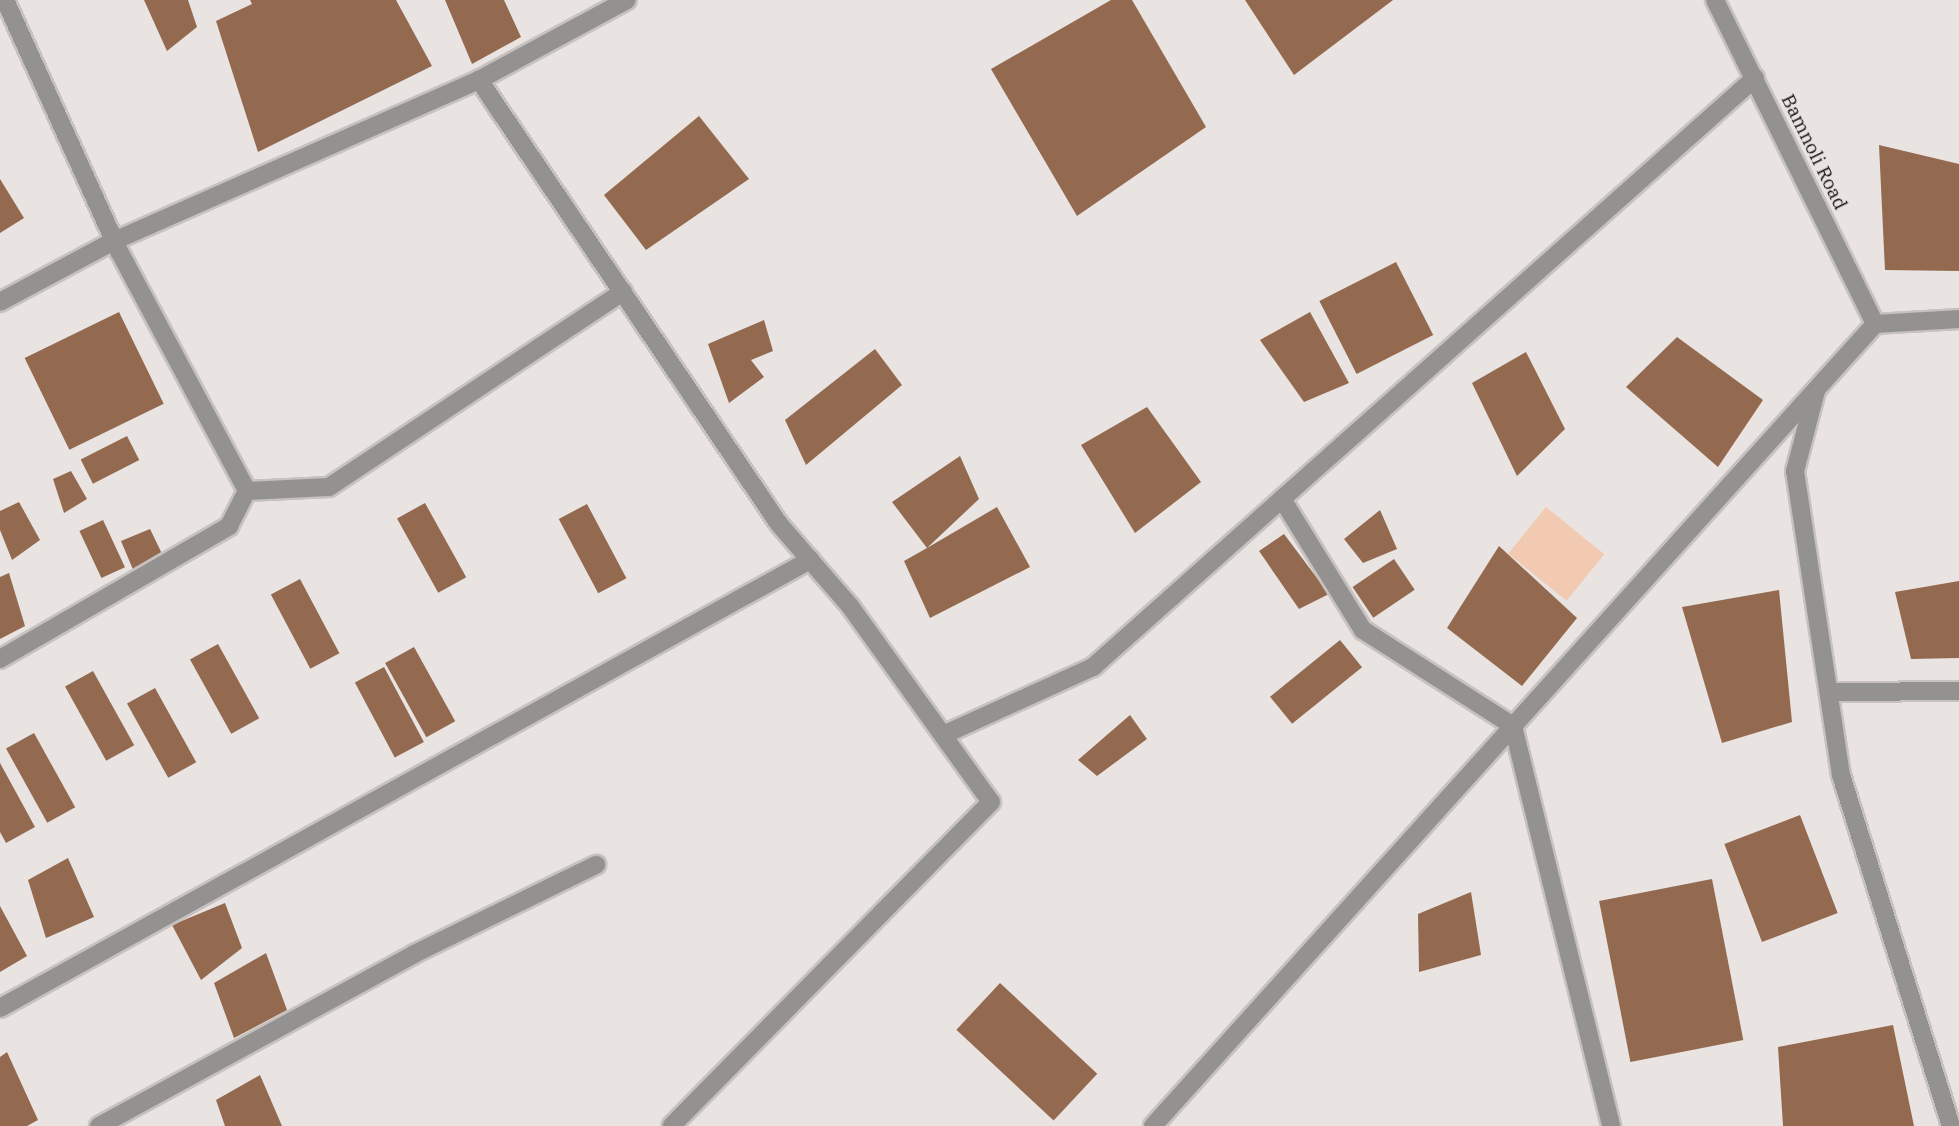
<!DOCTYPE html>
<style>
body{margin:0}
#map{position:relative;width:1959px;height:1126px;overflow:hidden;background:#e9e4e1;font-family:"IBM Plex Serif",serif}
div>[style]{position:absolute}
.green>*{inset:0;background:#f2c9b1;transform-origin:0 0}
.building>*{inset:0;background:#93694f;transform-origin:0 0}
.roads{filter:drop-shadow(2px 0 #c7c2c0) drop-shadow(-2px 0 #c7c2c0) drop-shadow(0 2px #c7c2c0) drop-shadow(0 -2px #c7c2c0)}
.minor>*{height:18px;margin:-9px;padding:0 9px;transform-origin:9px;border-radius:9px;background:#949291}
span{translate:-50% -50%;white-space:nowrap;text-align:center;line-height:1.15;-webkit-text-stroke:5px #e9e4e1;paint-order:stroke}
.street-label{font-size:19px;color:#131110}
</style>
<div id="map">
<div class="green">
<i style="left:1546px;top:507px;width:75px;height:60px;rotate:39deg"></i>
</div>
<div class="building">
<i style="clip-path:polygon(144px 0,188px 0,197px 27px,167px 51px)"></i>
<i style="clip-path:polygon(250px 0,396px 0,432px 66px,258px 152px,216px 21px,252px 4px)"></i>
<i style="clip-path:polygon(445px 0,504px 0,521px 37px,472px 64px)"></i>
<i style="clip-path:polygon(1111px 0,1132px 0,1206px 127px,1077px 216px,991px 69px)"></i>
<i style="clip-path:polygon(1245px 0,1393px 0,1294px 75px)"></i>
<i style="clip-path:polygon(699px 116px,749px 179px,646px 250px,604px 195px)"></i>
<i style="clip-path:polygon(1879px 145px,1959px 164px,1959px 271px,1885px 270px)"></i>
<i style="clip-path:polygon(0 179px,24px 218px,0 233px)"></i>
<i style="left:1396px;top:262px;width:82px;height:86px;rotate:63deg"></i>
<i style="left:119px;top:312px;width:102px;height:105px;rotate:64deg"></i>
<i style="clip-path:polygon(1310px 312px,1349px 383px,1304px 402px,1260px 340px)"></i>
<i style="clip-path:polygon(764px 320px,773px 351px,751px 360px,764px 377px,729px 403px,708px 344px)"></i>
<i style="clip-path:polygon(1677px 337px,1763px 400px,1718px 467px,1626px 387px)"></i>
<i style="clip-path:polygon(875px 349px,902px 385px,806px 465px,785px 420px)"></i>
<i style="clip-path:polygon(1526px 352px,1565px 429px,1517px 476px,1472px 383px)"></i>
<i style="clip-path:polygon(1147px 407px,1201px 482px,1135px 533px,1081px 445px)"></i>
<i style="left:127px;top:436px;width:27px;height:52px;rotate:63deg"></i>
<i style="clip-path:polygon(960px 456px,979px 499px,927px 548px,997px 507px,1030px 567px,930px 618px,904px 561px,927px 548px,892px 502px)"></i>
<i style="clip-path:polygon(71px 471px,87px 499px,64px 513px,53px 479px)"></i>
<i style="clip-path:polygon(19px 502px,40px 540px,12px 560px,0 530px,0 511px)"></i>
<i style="left:425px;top:503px;width:85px;height:32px;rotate:61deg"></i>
<i style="left:587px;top:504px;width:84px;height:32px;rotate:62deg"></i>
<i style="clip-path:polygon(1380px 510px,1397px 549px,1363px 563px,1344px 539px)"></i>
<i style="left:103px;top:520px;width:52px;height:26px;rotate:65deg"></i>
<i style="clip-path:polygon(150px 529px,166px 562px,137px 579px,121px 541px)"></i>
<i style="clip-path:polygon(1284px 534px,1329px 594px,1299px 609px,1259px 551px)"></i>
<i style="clip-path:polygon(1499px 546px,1577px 618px,1522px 686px,1447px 628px)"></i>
<i style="left:1394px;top:559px;width:37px;height:50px;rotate:56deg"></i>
<i style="clip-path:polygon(9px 573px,25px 626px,0 639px,0 577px)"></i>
<i style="left:300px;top:579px;width:84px;height:33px;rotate:62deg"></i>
<i style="clip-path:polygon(1959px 581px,1959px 658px,1911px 659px,1895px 592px)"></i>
<i style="clip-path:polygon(1779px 590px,1792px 722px,1722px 743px,1682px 607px)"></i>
<i style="left:1340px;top:640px;width:35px;height:90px;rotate:51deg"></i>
<i style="left:218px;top:644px;width:85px;height:32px;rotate:61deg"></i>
<i style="left:414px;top:647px;width:85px;height:33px;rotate:61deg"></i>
<i style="left:384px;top:667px;width:85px;height:33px;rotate:62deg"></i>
<i style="left:93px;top:671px;width:85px;height:32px;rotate:61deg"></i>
<i style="left:155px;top:688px;width:85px;height:32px;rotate:61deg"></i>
<i style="clip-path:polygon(1130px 715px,1147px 739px,1097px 776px,1078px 760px)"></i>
<i style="left:34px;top:733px;width:85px;height:32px;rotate:61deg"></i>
<i style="clip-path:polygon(0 763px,35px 827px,6px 843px,0 832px)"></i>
<i style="left:1800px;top:815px;width:105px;height:81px;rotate:69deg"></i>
<i style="clip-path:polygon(68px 858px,94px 917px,46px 938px,28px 880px)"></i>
<i style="left:1712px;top:879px;width:164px;height:115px;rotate:79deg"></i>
<i style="clip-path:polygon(1471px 892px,1481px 955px,1419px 972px,1418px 914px)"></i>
<i style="clip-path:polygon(225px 903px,242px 948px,201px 980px,172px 925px)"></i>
<i style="clip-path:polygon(0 906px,27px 956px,0 972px)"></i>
<i style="clip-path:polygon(266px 953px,287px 1010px,234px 1038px,214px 983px)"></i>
<i style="left:1000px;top:983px;width:133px;height:64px;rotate:43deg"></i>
<i style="clip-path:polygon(1893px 1025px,1914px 1126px,1783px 1126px,1778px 1047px)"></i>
<i style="clip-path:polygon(7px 1052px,38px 1120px,27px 1126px,0 1126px,0 1057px)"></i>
<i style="clip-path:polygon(260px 1075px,282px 1126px,225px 1126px,216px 1100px)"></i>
</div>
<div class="roads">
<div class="minor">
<i style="left:5px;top:0;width:276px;rotate:65.6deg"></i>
<i style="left:119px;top:251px;width:272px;rotate:61.9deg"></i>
<i style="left:1715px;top:0;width:361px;rotate:63.7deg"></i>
<i style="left:479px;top:80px;width:168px;rotate:-28.4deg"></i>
<i style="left:0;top:302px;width:129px;rotate:-28.2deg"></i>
<i style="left:114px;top:241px;width:399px;rotate:-23.8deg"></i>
<i style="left:479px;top:80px;width:536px;rotate:55.95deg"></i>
<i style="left:779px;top:524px;width:48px;rotate:49.3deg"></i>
<i style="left:1816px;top:391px;width:83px;rotate:104.7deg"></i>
<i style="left:1795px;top:471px;width:307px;rotate:81.4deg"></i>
<i style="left:1841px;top:775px;width:368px;rotate:72.6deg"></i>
<i style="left:247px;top:491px;width:82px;rotate:-2.8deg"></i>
<i style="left:329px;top:487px;width:353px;rotate:-33.6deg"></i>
<i style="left:1282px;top:499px;width:154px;rotate:58.3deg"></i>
<i style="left:1363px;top:630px;width:178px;rotate:32.6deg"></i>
<i style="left:1513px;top:726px;width:412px;rotate:76.2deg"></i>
<i style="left:0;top:659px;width:265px;rotate:-30.1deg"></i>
<i style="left:229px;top:526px;width:39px;rotate:-63deg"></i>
<i style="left:1829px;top:692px;width:130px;rotate:-0.4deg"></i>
<i style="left:943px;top:735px;width:165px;rotate:-24.4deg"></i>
<i style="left:1093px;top:667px;width:886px;rotate:-41.66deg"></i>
<i style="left:0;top:1008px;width:926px;rotate:-28.95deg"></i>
<i style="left:810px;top:560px;width:61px;rotate:49deg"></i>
<i style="left:850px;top:606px;width:241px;rotate:54.3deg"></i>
<i style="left:991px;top:802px;width:455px;rotate:134.6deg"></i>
<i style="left:99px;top:1126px;width:359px;rotate:-28.6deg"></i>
<i style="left:414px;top:954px;width:203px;rotate:-26.1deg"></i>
<i style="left:1153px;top:1126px;width:1079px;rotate:-48deg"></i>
<i style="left:1875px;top:324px;width:84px;rotate:-3.4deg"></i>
</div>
</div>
<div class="street-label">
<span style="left:1814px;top:152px;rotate:64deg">Bamnoli Road</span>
</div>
</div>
